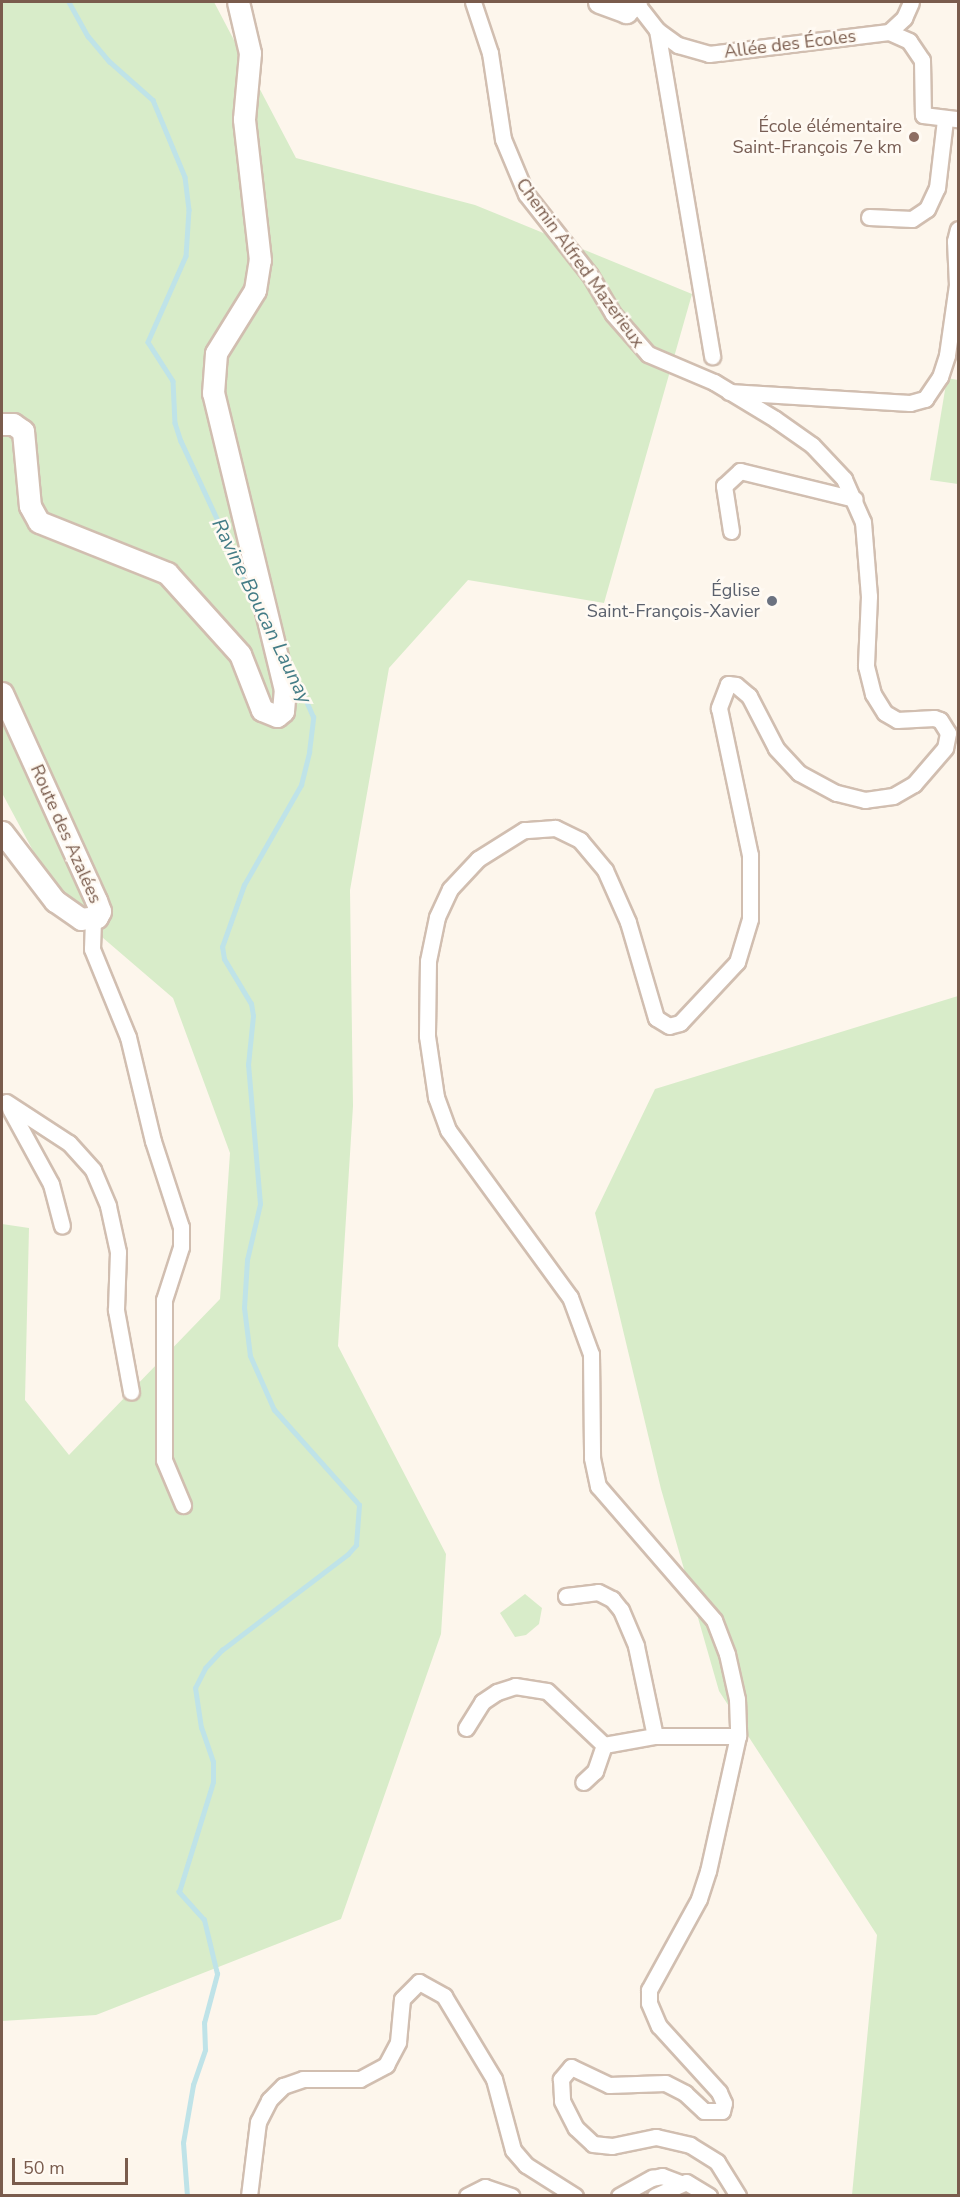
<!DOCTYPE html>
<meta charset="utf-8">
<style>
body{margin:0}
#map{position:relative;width:960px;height:2197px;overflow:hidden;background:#fdf6ec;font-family:"Nunito Sans",sans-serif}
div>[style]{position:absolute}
.green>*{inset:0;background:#d8ecc9}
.stream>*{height:4.5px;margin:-2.25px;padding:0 2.25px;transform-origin:2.25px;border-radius:2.25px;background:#bfe3e8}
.roads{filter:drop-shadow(2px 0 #d1beb0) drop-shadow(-2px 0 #d1beb0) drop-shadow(0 2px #d1beb0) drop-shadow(0 -2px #d1beb0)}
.street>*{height:15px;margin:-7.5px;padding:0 7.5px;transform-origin:7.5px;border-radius:7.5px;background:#fff}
.secondary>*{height:21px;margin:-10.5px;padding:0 10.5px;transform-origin:10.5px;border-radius:10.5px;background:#fff}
.dots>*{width:16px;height:16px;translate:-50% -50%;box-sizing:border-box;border:3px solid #fffaf3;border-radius:50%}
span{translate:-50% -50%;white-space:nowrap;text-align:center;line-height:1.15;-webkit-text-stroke:5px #fffaf3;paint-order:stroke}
.street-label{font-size:18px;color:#7a5c4d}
.education-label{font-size:18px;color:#785e54}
.right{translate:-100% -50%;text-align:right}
.worship-label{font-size:18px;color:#5b616d}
.water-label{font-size:20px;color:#437c86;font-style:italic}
.frame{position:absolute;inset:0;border:3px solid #7a5c4d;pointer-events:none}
.scale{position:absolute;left:12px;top:2158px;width:116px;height:27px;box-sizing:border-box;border:3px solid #7a5c4d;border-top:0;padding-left:8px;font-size:18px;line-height:21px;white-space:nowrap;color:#7a5c4d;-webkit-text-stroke:4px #fffaf3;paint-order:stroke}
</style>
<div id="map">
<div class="green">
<i style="clip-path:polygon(2px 2px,214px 2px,296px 158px,475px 205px,692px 294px,604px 603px,468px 580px,389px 668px,350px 890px,353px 1106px,338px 1346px,446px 1554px,441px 1634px,341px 1919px,96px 2015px,2px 2021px,2px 1224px,29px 1228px,25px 1400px,69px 1455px,220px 1299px,230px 1153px,173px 998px,60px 901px,2px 793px)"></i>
<i style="clip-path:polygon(947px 378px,958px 380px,958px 484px,930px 480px)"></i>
<i style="clip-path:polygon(958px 996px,958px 2195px,852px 2195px,877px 1935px,719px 1691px,661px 1489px,595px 1213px,655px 1089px)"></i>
<i style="clip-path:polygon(525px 1594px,542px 1608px,539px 1624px,526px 1635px,515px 1637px,500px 1613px)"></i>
</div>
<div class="stream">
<i style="left:69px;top:2px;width:39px;rotate:61deg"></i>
<i style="left:88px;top:36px;width:33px;rotate:50deg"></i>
<i style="left:109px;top:61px;width:59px;rotate:41.6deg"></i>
<i style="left:153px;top:100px;width:83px;rotate:67.4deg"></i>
<i style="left:185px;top:177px;width:33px;rotate:83deg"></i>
<i style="left:189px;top:210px;width:46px;rotate:93.7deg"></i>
<i style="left:186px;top:256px;width:94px;rotate:113.8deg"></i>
<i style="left:148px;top:342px;width:46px;rotate:57.3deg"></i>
<i style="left:173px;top:381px;width:42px;rotate:87.3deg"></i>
<i style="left:175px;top:423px;width:19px;rotate:72deg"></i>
<i style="left:181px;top:441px;width:166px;rotate:65.1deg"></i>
<i style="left:187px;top:2196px;width:53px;rotate:-94.3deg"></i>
<i style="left:183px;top:2143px;width:59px;rotate:-80.2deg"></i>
<i style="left:193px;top:2085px;width:37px;rotate:-71deg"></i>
<i style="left:205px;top:2050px;width:27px;rotate:-92deg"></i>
<i style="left:204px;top:2023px;width:51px;rotate:-75.1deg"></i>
<i style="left:217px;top:1974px;width:56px;rotate:-103.5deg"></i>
<i style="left:204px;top:1920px;width:38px;rotate:-132deg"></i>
<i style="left:179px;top:1892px;width:115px;rotate:-72.8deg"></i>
<i style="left:213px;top:1782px;width:20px;rotate:-90deg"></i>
<i style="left:213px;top:1762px;width:36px;rotate:-109deg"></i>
<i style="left:201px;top:1728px;width:40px;rotate:-98.5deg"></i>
<i style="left:195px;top:1688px;width:22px;rotate:-63deg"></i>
<i style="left:205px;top:1668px;width:25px;rotate:-47deg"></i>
<i style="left:222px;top:1650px;width:158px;rotate:-37.3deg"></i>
<i style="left:348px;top:1554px;width:12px;rotate:-48deg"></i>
<i style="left:356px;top:1545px;width:40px;rotate:-85.7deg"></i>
<i style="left:359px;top:1505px;width:127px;rotate:-131.8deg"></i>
<i style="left:274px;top:1410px;width:59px;rotate:-114deg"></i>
<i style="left:250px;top:1356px;width:48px;rotate:-97.1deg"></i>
<i style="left:244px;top:1308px;width:48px;rotate:-86.4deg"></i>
<i style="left:247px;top:1260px;width:57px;rotate:-76.9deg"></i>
<i style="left:260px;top:1204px;width:140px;rotate:-94.9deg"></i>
<i style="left:248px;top:1065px;width:49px;rotate:-84.2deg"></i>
<i style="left:253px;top:1016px;width:12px;rotate:-99deg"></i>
<i style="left:251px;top:1004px;width:52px;rotate:-121deg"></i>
<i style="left:224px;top:959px;width:12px;rotate:-99deg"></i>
<i style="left:222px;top:947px;width:66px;rotate:-70.5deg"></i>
<i style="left:244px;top:885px;width:115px;rotate:-60.3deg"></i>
<i style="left:301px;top:785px;width:34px;rotate:-76deg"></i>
<i style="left:309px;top:752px;width:35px;rotate:-83deg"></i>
<i style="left:313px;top:717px;width:72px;rotate:-113.7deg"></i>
</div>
<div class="roads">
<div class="street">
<i style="left:473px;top:2px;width:54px;rotate:71.6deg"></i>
<i style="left:490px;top:53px;width:87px;rotate:81.4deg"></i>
<i style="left:503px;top:139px;width:60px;rotate:67.3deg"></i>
<i style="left:526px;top:194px;width:103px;rotate:51.7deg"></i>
<i style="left:590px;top:275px;width:45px;rotate:59.5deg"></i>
<i style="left:613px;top:314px;width:53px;rotate:48.8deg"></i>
<i style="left:648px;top:354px;width:72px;rotate:23deg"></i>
<i style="left:714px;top:382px;width:71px;rotate:31.2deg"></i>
<i style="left:775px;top:419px;width:45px;rotate:35.1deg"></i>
<i style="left:812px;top:445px;width:47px;rotate:46.7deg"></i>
<i style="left:844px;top:479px;width:47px;rotate:66.2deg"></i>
<i style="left:863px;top:522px;width:74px;rotate:85.4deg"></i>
<i style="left:869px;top:596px;width:70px;rotate:92.5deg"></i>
<i style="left:866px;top:666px;width:29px;rotate:76deg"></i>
<i style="left:873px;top:694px;width:22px;rotate:58deg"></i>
<i style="left:885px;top:713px;width:14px;rotate:30deg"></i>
<i style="left:897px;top:720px;width:37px;rotate:-3deg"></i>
<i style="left:934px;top:718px;width:6px;rotate:18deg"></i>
<i style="left:940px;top:720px;width:15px;rotate:58deg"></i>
<i style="left:948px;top:733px;width:15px;rotate:101deg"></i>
<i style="left:945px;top:748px;width:48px;rotate:130.7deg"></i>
<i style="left:914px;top:784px;width:24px;rotate:150deg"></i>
<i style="left:893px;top:796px;width:28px;rotate:172deg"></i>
<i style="left:865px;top:800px;width:30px;rotate:-166deg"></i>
<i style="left:836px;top:793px;width:42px;rotate:-151.6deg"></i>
<i style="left:799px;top:773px;width:34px;rotate:-133deg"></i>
<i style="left:776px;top:748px;width:59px;rotate:-117.4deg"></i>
<i style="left:749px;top:696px;width:17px;rotate:-140deg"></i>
<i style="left:736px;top:685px;width:8px;rotate:-173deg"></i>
<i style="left:728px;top:684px;width:26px;rotate:111deg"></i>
<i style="left:719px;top:708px;width:150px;rotate:78.1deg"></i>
<i style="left:750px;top:855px;width:64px;rotate:90deg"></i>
<i style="left:750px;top:919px;width:45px;rotate:106.8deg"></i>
<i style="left:737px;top:962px;width:83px;rotate:133.1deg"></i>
<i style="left:680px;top:1023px;width:11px;rotate:165deg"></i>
<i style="left:669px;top:1026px;width:15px;rotate:-148deg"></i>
<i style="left:656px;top:1018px;width:100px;rotate:-106.3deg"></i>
<i style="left:628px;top:922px;width:57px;rotate:-113.9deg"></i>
<i style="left:605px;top:870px;width:39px;rotate:-130deg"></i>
<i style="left:580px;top:840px;width:28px;rotate:-154deg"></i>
<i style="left:555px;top:828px;width:31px;rotate:176deg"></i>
<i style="left:524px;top:830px;width:54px;rotate:147.8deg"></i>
<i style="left:478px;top:859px;width:41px;rotate:133deg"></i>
<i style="left:450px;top:889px;width:31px;rotate:115deg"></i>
<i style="left:437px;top:917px;width:45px;rotate:101.6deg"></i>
<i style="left:428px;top:961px;width:75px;rotate:90.8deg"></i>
<i style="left:427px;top:1036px;width:62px;rotate:81.6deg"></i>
<i style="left:436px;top:1097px;width:35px;rotate:70deg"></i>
<i style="left:448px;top:1130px;width:207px;rotate:53.9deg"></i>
<i style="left:570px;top:1297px;width:61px;rotate:69.8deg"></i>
<i style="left:591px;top:1354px;width:104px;rotate:89.4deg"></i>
<i style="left:592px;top:1458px;width:29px;rotate:78deg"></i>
<i style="left:598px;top:1486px;width:177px;rotate:49.1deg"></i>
<i style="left:714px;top:1620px;width:36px;rotate:69deg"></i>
<i style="left:727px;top:1654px;width:46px;rotate:77.5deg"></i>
<i style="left:737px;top:1699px;width:37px;rotate:88deg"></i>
<i style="left:738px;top:1736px;width:138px;rotate:102.5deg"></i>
<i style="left:708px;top:1871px;width:29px;rotate:108deg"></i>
<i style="left:699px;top:1899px;width:104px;rotate:118.8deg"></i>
<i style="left:649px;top:1990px;width:13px;rotate:90deg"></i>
<i style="left:649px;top:2003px;width:25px;rotate:67deg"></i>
<i style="left:659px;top:2026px;width:89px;rotate:47.7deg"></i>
<i style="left:719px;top:2092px;width:12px;rotate:66deg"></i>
<i style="left:724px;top:2103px;width:8px;rotate:104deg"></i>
<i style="left:722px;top:2111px;width:18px;rotate:180deg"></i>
<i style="left:704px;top:2111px;width:26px;rotate:-137deg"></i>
<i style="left:685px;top:2093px;width:22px;rotate:-153deg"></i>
<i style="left:665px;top:2083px;width:56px;rotate:178deg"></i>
<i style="left:609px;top:2085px;width:42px;rotate:-154.7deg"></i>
<i style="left:571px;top:2067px;width:16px;rotate:130deg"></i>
<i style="left:561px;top:2079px;width:22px;rotate:87deg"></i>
<i style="left:562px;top:2101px;width:30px;rotate:63deg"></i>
<i style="left:576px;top:2128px;width:23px;rotate:43deg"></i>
<i style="left:593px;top:2144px;width:19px;rotate:6deg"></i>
<i style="left:612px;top:2146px;width:45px;rotate:-11.6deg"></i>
<i style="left:656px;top:2137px;width:35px;rotate:13deg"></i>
<i style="left:690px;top:2145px;width:32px;rotate:32deg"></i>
<i style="left:717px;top:2162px;width:40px;rotate:58deg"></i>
<i style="left:636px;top:3px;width:34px;rotate:52deg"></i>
<i style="left:657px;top:30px;width:26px;rotate:36deg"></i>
<i style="left:678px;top:45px;width:32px;rotate:16deg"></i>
<i style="left:709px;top:54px;width:181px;rotate:-7deg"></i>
<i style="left:889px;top:32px;width:21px;rotate:-43deg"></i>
<i style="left:904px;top:18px;width:17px;rotate:-66deg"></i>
<i style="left:657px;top:30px;width:331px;rotate:80.4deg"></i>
<i style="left:889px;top:32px;width:22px;rotate:24deg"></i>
<i style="left:909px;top:41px;width:23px;rotate:56deg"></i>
<i style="left:922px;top:60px;width:55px;rotate:89deg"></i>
<i style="left:923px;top:115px;width:35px;rotate:7deg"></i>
<i style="left:869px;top:217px;width:43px;rotate:2.7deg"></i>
<i style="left:912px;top:219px;width:18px;rotate:-34deg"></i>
<i style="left:927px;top:209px;width:23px;rotate:-65deg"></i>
<i style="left:937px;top:188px;width:68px;rotate:-83.3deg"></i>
<i style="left:729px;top:392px;width:181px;rotate:3.5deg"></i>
<i style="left:910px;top:403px;width:16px;rotate:-15deg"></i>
<i style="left:925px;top:399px;width:27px;rotate:-56deg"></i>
<i style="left:940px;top:377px;width:23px;rotate:-72deg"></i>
<i style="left:947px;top:355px;width:71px;rotate:-81.9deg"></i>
<i style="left:957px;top:285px;width:44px;rotate:-92.6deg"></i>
<i style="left:955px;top:241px;width:12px;rotate:-76deg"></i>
<i style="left:731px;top:531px;width:46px;rotate:-98.8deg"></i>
<i style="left:724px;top:486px;width:22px;rotate:-43deg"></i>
<i style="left:740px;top:471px;width:118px;rotate:13.7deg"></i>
<i style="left:93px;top:920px;width:29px;rotate:92deg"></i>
<i style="left:92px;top:949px;width:95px;rotate:67.8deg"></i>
<i style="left:128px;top:1037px;width:107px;rotate:76.5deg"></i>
<i style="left:153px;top:1141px;width:90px;rotate:72deg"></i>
<i style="left:181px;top:1227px;width:20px;rotate:90deg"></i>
<i style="left:181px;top:1247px;width:56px;rotate:107.8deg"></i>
<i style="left:164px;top:1300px;width:160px;rotate:90deg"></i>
<i style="left:164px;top:1460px;width:49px;rotate:67.1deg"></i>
<i style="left:6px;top:1102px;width:75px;rotate:33.1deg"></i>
<i style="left:69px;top:1143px;width:36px;rotate:48deg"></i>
<i style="left:93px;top:1170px;width:39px;rotate:67deg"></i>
<i style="left:108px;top:1206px;width:47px;rotate:77.7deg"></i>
<i style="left:118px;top:1252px;width:58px;rotate:92deg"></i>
<i style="left:116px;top:1310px;width:83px;rotate:79.6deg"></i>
<i style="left:10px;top:1109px;width:85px;rotate:61.3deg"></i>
<i style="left:51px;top:1184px;width:43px;rotate:75.3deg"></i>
<i style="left:566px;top:1596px;width:32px;rotate:-7deg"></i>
<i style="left:598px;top:1592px;width:16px;rotate:27deg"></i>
<i style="left:612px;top:1599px;width:14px;rotate:51deg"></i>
<i style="left:621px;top:1610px;width:39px;rotate:67deg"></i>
<i style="left:636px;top:1646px;width:92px;rotate:78.1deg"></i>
<i style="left:466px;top:1728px;width:31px;rotate:-58deg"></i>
<i style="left:482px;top:1702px;width:18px;rotate:-34deg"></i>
<i style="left:497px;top:1692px;width:19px;rotate:-18deg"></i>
<i style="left:515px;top:1686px;width:32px;rotate:9deg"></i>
<i style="left:547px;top:1691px;width:79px;rotate:43.5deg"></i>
<i style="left:604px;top:1745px;width:28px;rotate:109deg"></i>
<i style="left:595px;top:1771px;width:16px;rotate:137deg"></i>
<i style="left:604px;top:1745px;width:52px;rotate:-10deg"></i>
<i style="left:655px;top:1736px;width:83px"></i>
<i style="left:249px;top:2196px;width:75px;rotate:-83.1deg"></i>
<i style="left:258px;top:2122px;width:25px;rotate:-63deg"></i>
<i style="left:269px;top:2100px;width:20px;rotate:-45deg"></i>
<i style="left:283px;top:2086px;width:21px;rotate:-19deg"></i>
<i style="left:303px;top:2079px;width:57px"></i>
<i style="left:360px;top:2079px;width:30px;rotate:-28deg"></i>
<i style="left:386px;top:2065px;width:26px;rotate:-62deg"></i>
<i style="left:398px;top:2042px;width:43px;rotate:-84.7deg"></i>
<i style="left:402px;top:1999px;width:24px;rotate:-45deg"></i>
<i style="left:419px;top:1982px;width:29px;rotate:29deg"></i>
<i style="left:444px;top:1996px;width:97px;rotate:58.9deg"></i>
<i style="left:494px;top:2079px;width:73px;rotate:75deg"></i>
<i style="left:513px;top:2150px;width:20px;rotate:49deg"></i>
<i style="left:526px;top:2165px;width:58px;rotate:32.3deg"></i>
<i style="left:467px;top:2196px;width:20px;rotate:-27deg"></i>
<i style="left:485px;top:2187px;width:28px;rotate:19deg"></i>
<i style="left:619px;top:2196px;width:38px;rotate:-29deg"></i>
<i style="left:652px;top:2178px;width:10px;rotate:-11deg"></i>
<i style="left:662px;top:2176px;width:19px;rotate:21deg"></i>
<i style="left:655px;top:2196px;width:34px;rotate:-24deg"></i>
<i style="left:686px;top:2182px;width:27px;rotate:31deg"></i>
</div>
<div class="secondary">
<i style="left:599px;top:2px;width:29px;rotate:20deg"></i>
<i style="left:626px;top:12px;width:14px;rotate:-45deg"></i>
<i style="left:2px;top:424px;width:11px"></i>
<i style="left:13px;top:424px;width:12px;rotate:35deg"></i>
<i style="left:23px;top:431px;width:75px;rotate:84.7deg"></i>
<i style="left:30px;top:506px;width:18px;rotate:61deg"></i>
<i style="left:39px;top:522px;width:138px;rotate:21.7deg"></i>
<i style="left:167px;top:573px;width:109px;rotate:48deg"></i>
<i style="left:240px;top:654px;width:60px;rotate:68.6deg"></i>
<i style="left:262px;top:710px;width:16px;rotate:22deg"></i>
<i style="left:277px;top:716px;width:8px;rotate:-40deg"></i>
<i style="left:283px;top:711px;width:21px;rotate:-85deg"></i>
<i style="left:285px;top:690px;width:306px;rotate:-103.6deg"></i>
<i style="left:213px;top:393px;width:40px;rotate:-85.7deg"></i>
<i style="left:216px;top:353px;width:74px;rotate:-58.2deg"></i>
<i style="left:255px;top:290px;width:30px;rotate:-81deg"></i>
<i style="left:260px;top:260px;width:142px;rotate:-96.5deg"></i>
<i style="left:244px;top:119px;width:66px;rotate:-84.8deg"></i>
<i style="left:250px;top:53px;width:52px;rotate:-103.2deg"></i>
<i style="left:2px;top:693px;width:227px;rotate:65.6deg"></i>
<i style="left:96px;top:900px;width:12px;rotate:70deg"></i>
<i style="left:100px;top:911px;width:7px;rotate:117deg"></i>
<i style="left:97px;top:917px;width:16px;rotate:173deg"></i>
<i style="left:81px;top:919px;width:32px;rotate:-145deg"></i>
<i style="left:55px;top:901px;width:87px;rotate:-127.5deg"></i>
</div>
</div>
<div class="dots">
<i style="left:914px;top:137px;background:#8d6e63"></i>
<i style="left:772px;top:601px;background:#6b7280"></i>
</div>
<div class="street-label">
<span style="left:790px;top:44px;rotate:-7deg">Allée des Écoles</span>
<span style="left:580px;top:263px;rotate:54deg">Chemin Alfred Mazerieux</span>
<span style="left:66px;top:834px;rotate:66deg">Route des Azalées</span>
</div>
<div class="education-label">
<span class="right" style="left:902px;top:137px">École élémentaire<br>Saint-François 7e km</span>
</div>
<div class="worship-label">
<span class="right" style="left:760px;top:601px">Église<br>Saint-François-Xavier</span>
</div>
<div class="water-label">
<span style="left:262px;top:611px;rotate:64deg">Ravine Boucan Launay</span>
</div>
<div class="frame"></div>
<div class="scale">50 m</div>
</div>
